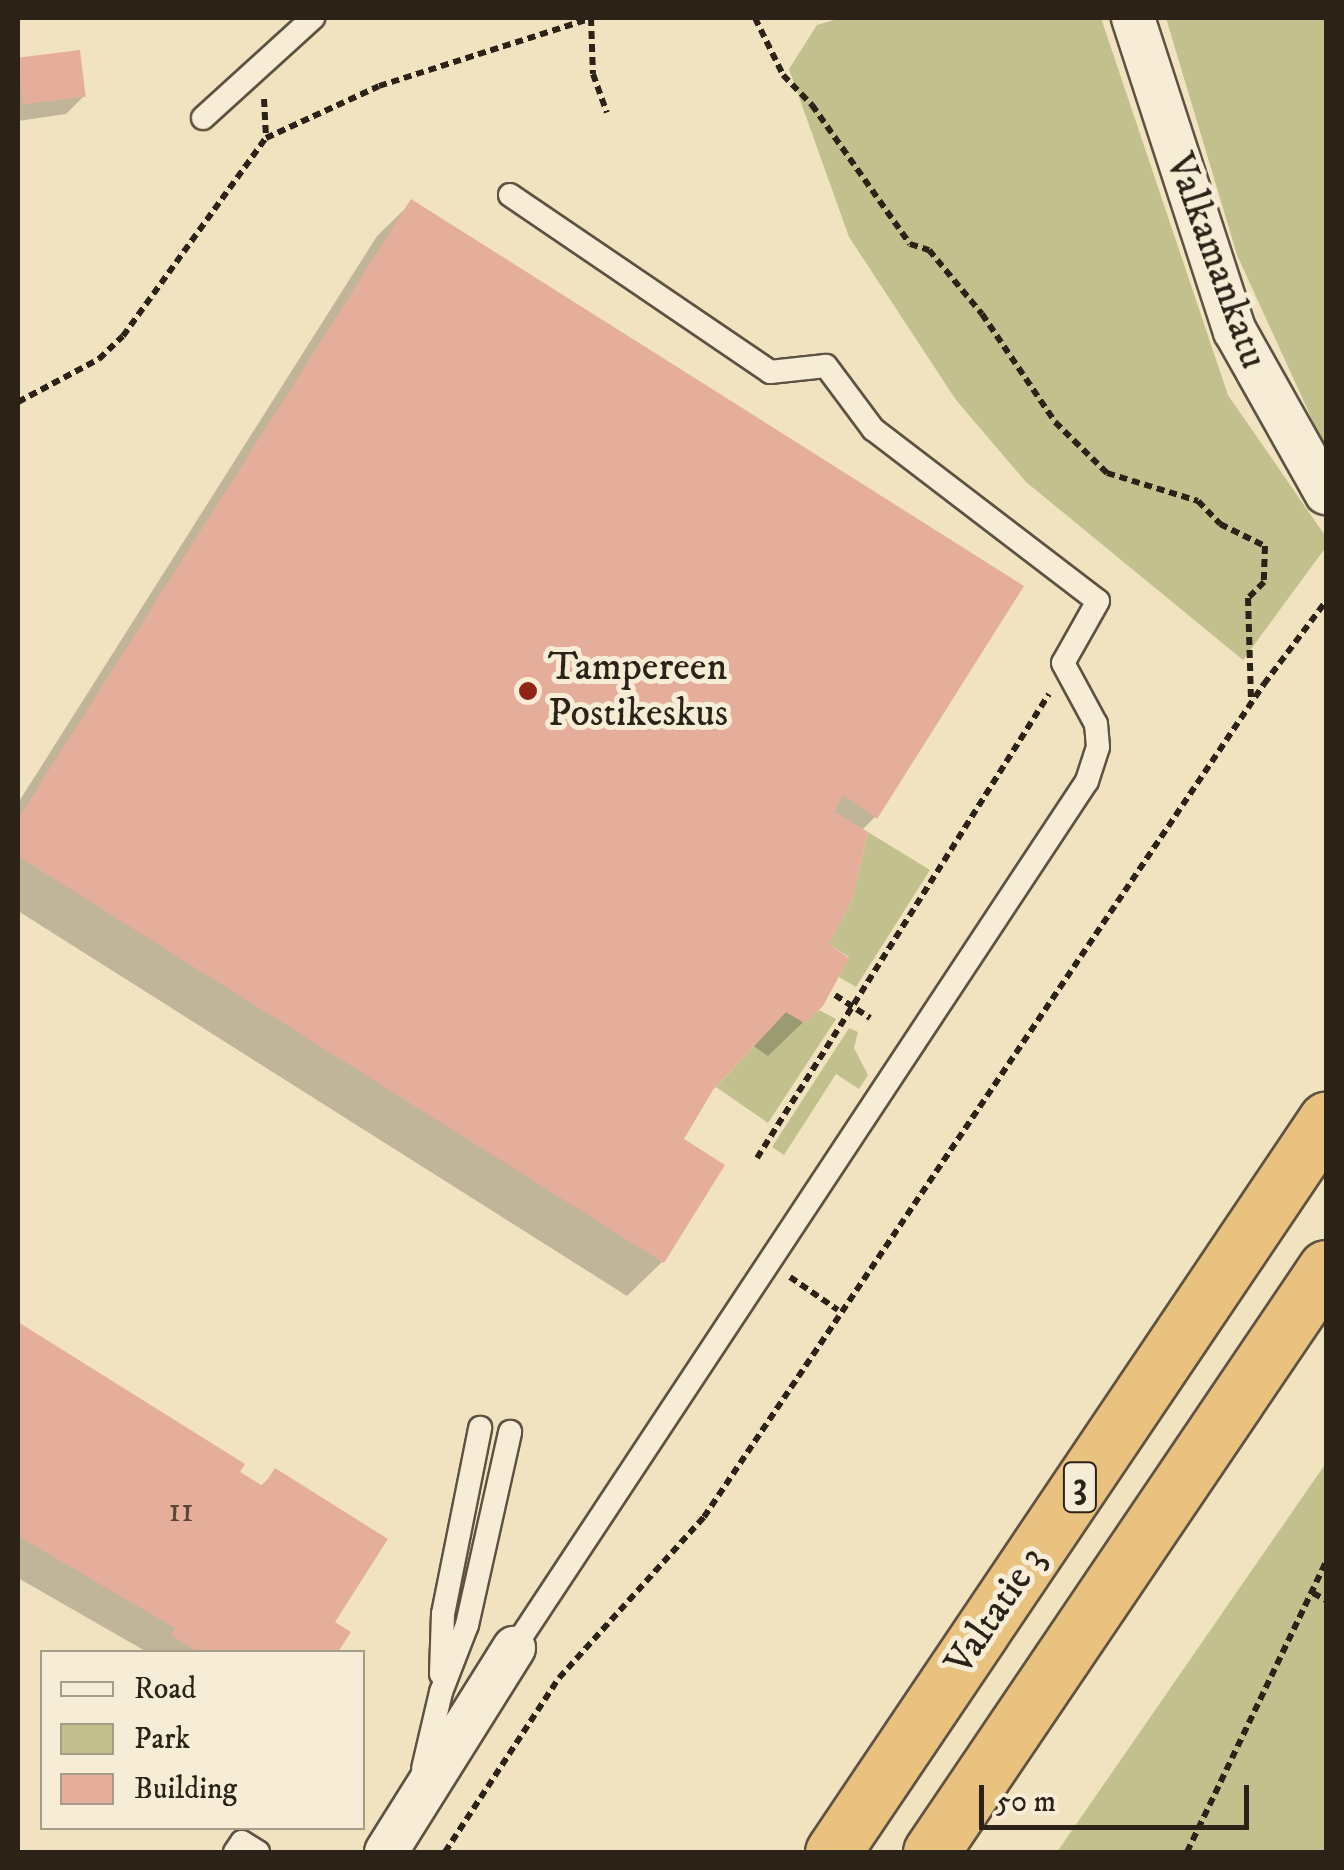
<!DOCTYPE html>
<style>
body{margin:0}
#map{position:relative;width:1344px;height:1870px;overflow:hidden;background:#f2e3c0;font-family:"IM FELL DW Pica",serif}
div>[style]{position:absolute}
.green>*{inset:0;background:#c2c18d}
.shadow>*{inset:0;background:#0003}
.building>*{inset:0;background:#e4ae9a;transform-origin:0 0}
.path>*{height:6px;margin-top:-3px;transform-origin:0;background:repeating-linear-gradient(90deg,#2c2218 0 8px,transparent 0 13px)}
.roads{filter:drop-shadow(2px 0 #5e5242) drop-shadow(-2px 0 #5e5242) drop-shadow(0 2px #5e5242) drop-shadow(0 -2px #5e5242)}
.lane>*{height:22px;margin:-11px;padding:0 11px;transform-origin:11px;border-radius:11px;background:#f7edd6}
.street>*{height:42px;margin:-21px;padding:0 21px;transform-origin:21px;border-radius:21px;background:#f7edd6}
.highway>*{height:55px;margin:-27.5px;padding:0 27.5px;transform-origin:27.5px;border-radius:27.5px;background:#e9c280}
.dots>*{width:28px;height:28px;translate:-50% -50%;box-sizing:border-box;border:5px solid #f7edd6;border-radius:50%}
span{translate:-50% -50%;white-space:nowrap;text-align:center;line-height:1.15;-webkit-text-stroke:10px #f7edd6;paint-order:stroke}
.number-label{font-size:35px;color:#5a4538}
.number-label span{-webkit-text-stroke-width:0}
.shield-label span{padding:2px 8px;background:#f7edd6;border:2px solid;border-radius:8px;-webkit-text-stroke-width:0}
.shield-label{font-size:38px;color:#2c2218;font-weight:700}
.street-label{font-size:40px;color:#2c2218}
.poi-label{font-size:40px;color:#2c2218}
.left{translate:0 -50%;text-align:left}
.frame{position:absolute;inset:0;border:20px solid #2c2218;pointer-events:none}
.legend{position:absolute;left:40px;top:1650px;width:325px;height:180px;box-sizing:border-box;background:#f7edd6;border:2px solid #a69c8a;margin:0;padding:12px 18px;list-style:none;font-size:30px;color:#2c2218}
.legend li{display:flex;align-items:center;gap:20px;height:50px}
.legend b{width:50px;border:2px solid #a69c8a}
.scale{position:absolute;left:979px;top:1785px;width:270px;height:45px;box-sizing:border-box;border:5px solid #2c2218;border-top:0;padding-left:12px;font-size:30px;line-height:35px;white-space:nowrap;color:#2c2218;-webkit-text-stroke:8px #f7edd6;paint-order:stroke}
</style>
<div id="map">
<div class="green">
<i style="clip-path:polygon(841px 18px,1101px 18px,1228px 395px,1326px 537px,1326px 547px,1243px 660px,1026px 482px,956px 400px,849px 237px,789px 69px,817px 25px)"></i>
<i style="clip-path:polygon(1166px 18px,1326px 18px,1326px 450px,1237px 255px)"></i>
<i style="clip-path:polygon(868px 832px,930px 870px,856px 987px,839px 977px,849px 957px,829px 944px,852px 900px)"></i>
<i style="clip-path:polygon(819px 1010px,836px 1019px,768px 1123px,716px 1087px,786px 1012px,804px 1023px)"></i>
<i style="clip-path:polygon(849px 1028px,858px 1032px,854px 1048px,868px 1075px,859px 1089px,836px 1074px,784px 1155px,772px 1147px)"></i>
<i style="clip-path:polygon(1326px 1463px,1326px 1852px,1057px 1852px)"></i>
</div>
<div class="shadow">
<i style="clip-path:polygon(77px 53px,84px 96px,66px 114px,18px 121px,18px 61px)"></i>
<i style="clip-path:polygon(412px 202px,875px 817px,861px 831px,826px 945px,821px 1005px,768px 1056px,752px 1045px,711px 1088px,681px 1140px,721px 1166px,662px 1262px,627px 1296px,18px 911px,18px 803px,377px 236px)"></i>
<i style="clip-path:polygon(18px 1325px,241px 1465px,236px 1473px,260px 1487px,276px 1471px,332px 1623px,347px 1632px,335px 1652px,147px 1652px,18px 1578px)"></i>
</div>
<div class="building">
<i style="left:80px;top:50px;width:47px;height:63px;rotate:83deg"></i>
<i style="clip-path:polygon(411px 199px,1024px 586px,877px 819px,843px 795px,835px 812px,868px 832px,852px 900px,829px 944px,849px 958px,823px 1006px,805px 1023px,786px 1012px,713px 1090px,684px 1139px,725px 1165px,664px 1263px,18px 856px,18px 819px)"></i>
<i style="clip-path:polygon(18px 1322px,245px 1464px,240px 1472px,263px 1486px,275px 1468px,388px 1539px,335px 1622px,351px 1632px,338px 1652px,199px 1652px,171px 1635px,175px 1628px,18px 1536px)"></i>
</div>
<div class="path">
<i style="left:591px;top:18px;width:56px;rotate:88deg"></i>
<i style="left:593px;top:74px;width:41px;rotate:70.3deg"></i>
<i style="left:755px;top:18px;width:64px;rotate:63.8deg"></i>
<i style="left:783px;top:75px;width:42px;rotate:46deg"></i>
<i style="left:812px;top:105px;width:170px;rotate:54.8deg"></i>
<i style="left:910px;top:244px;width:20px;rotate:18deg"></i>
<i style="left:929px;top:250px;width:83px;rotate:50.4deg"></i>
<i style="left:982px;top:314px;width:130px;rotate:55.9deg"></i>
<i style="left:1055px;top:422px;width:73px;rotate:44.4deg"></i>
<i style="left:1107px;top:473px;width:95px;rotate:17.1deg"></i>
<i style="left:1198px;top:501px;width:32px;rotate:46deg"></i>
<i style="left:1220px;top:524px;width:50px;rotate:26.1deg"></i>
<i style="left:1265px;top:546px;width:36px;rotate:92deg"></i>
<i style="left:1264px;top:582px;width:23px;rotate:135deg"></i>
<i style="left:1248px;top:598px;width:104px;rotate:88.3deg"></i>
<i style="left:264px;top:99px;width:39px;rotate:87deg"></i>
<i style="left:18px;top:402px;width:92px;rotate:-28deg"></i>
<i style="left:99px;top:359px;width:33px;rotate:-44deg"></i>
<i style="left:123px;top:336px;width:244px;rotate:-54.2deg"></i>
<i style="left:266px;top:138px;width:124px;rotate:-24.7deg"></i>
<i style="left:379px;top:86px;width:224px;rotate:-17.7deg"></i>
<i style="left:835px;top:995px;width:42px;rotate:33.3deg"></i>
<i style="left:757px;top:1158px;width:548px;rotate:-57.82deg"></i>
<i style="left:790px;top:1277px;width:58px;rotate:34.5deg"></i>
<i style="left:1313px;top:1593px;width:15px;rotate:28deg"></i>
<i style="left:445px;top:1852px;width:208px;rotate:-56.8deg"></i>
<i style="left:559px;top:1678px;width:217px;rotate:-48deg"></i>
<i style="left:704px;top:1517px;width:1004px;rotate:-56.09deg"></i>
<i style="left:1264px;top:684px;width:104px;rotate:-53.2deg"></i>
<i style="left:1187px;top:1852px;width:322px;rotate:-64.4deg"></i>
</div>
<div class="roads">
<div class="lane">
<i style="left:203px;top:118px;width:149px;rotate:-42.3deg"></i>
<i style="left:510px;top:195px;width:315px;rotate:34.2deg"></i>
<i style="left:770px;top:372px;width:56px;rotate:-6.1deg"></i>
<i style="left:826px;top:366px;width:79px;rotate:53.3deg"></i>
<i style="left:873px;top:429px;width:283px;rotate:37.4deg"></i>
<i style="left:1098px;top:601px;width:71px;rotate:119.4deg"></i>
<i style="left:1063px;top:663px;width:69px;rotate:61.6deg"></i>
<i style="left:1096px;top:724px;width:23px;rotate:85deg"></i>
<i style="left:1098px;top:747px;width:36px;rotate:108deg"></i>
<i style="left:1087px;top:781px;width:1039px;rotate:123.46deg"></i>
<i style="left:441px;top:1674px;width:60px;rotate:-88.1deg"></i>
<i style="left:443px;top:1614px;width:190px;rotate:-78.7deg"></i>
<i style="left:423px;top:1769px;width:79px;rotate:-76.8deg"></i>
<i style="left:441px;top:1692px;width:72px;rotate:-68.8deg"></i>
<i style="left:467px;top:1625px;width:198px;rotate:-77.4deg"></i>
<i style="left:235px;top:1852px;width:12px;rotate:-55deg"></i>
<i style="left:242px;top:1842px;width:19px;rotate:32deg"></i>
</div>
<div class="street">
<i style="left:1133px;top:18px;width:329px;rotate:72deg"></i>
<i style="left:1235px;top:331px;width:186px;rotate:60.7deg"></i>
<i style="left:386px;top:1852px;width:241px;rotate:-57.9deg"></i>
</div>
<div class="highway">
<i style="left:833px;top:1852px;width:883px;rotate:-56.04deg"></i>
<i style="left:931px;top:1852px;width:705px;rotate:-55.93deg"></i>
</div>
</div>
<div class="dots">
<i style="left:528px;top:691px;background:#8f2418"></i>
</div>
<div class="number-label">
<span style="left:181px;top:1511px">11</span>
</div>
<div class="shield-label">
<span style="left:1080px;top:1487px">3</span>
</div>
<div class="street-label">
<span style="left:1216px;top:261px;rotate:70deg">Valkamankatu</span>
<span style="left:996px;top:1611px;rotate:-56deg">Valtatie 3</span>
</div>
<div class="poi-label">
<span class="left" style="left:548px;top:691px">Tampereen<br>Postikeskus</span>
</div>
<div class="frame"></div>
<ul class="legend">
<li><b style="height:12px;background:#f7edd6"></b>Road</li>
<li><b style="height:28px;background:#c2c18d"></b>Park</li>
<li><b style="height:28px;background:#e4ae9a"></b>Building</li>
</ul>
<div class="scale">50 m</div>
</div>
